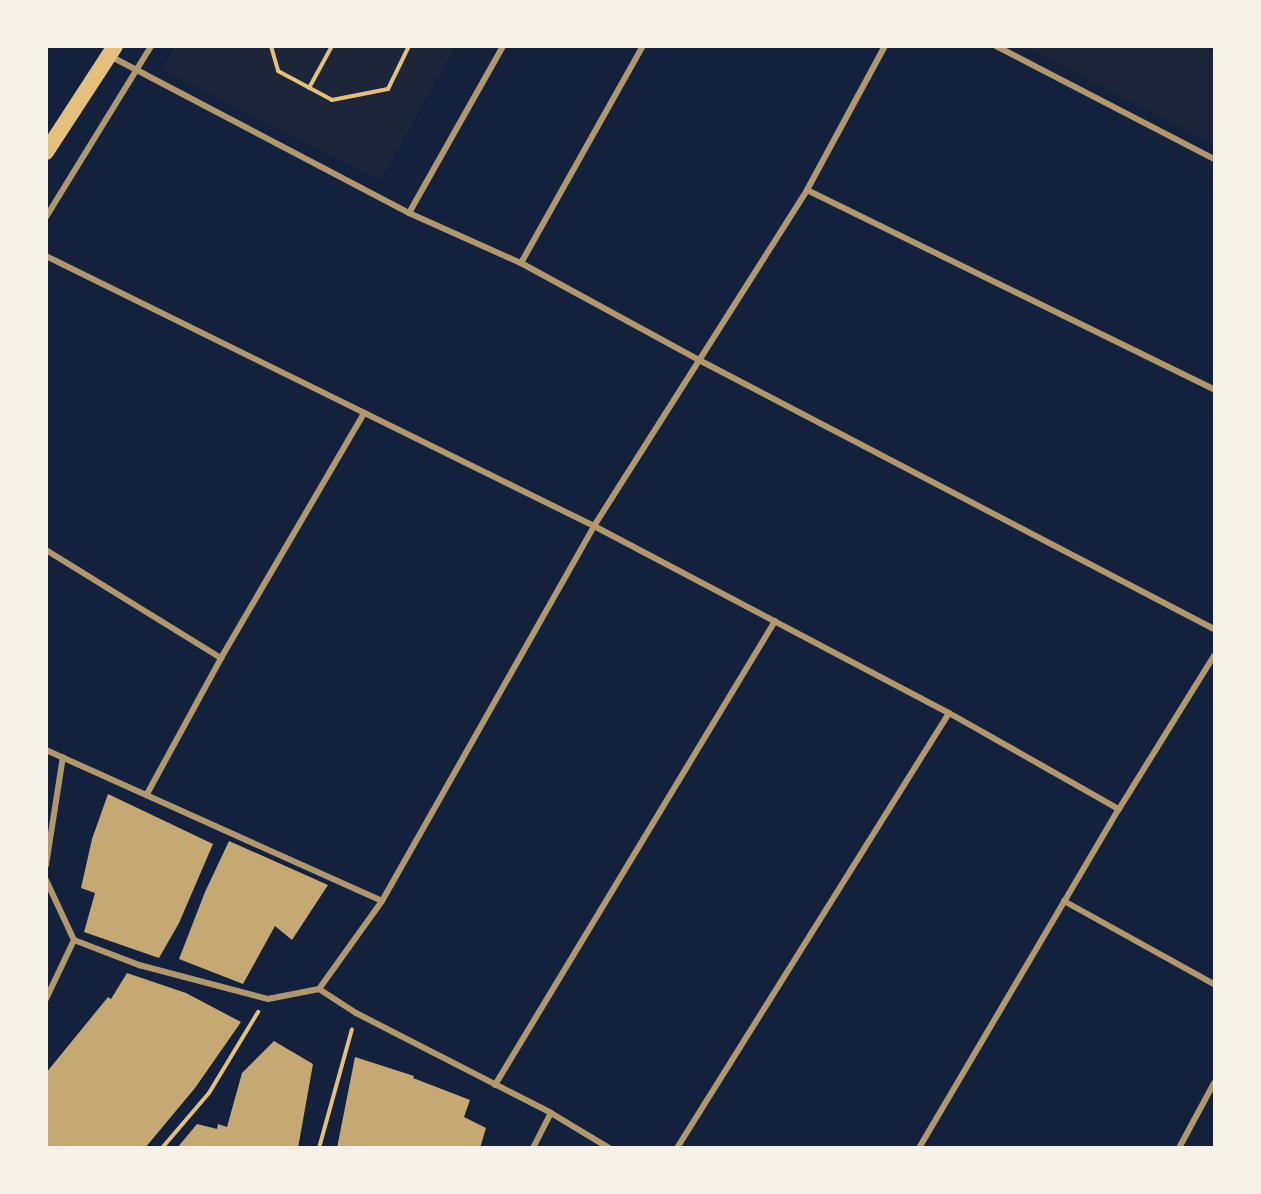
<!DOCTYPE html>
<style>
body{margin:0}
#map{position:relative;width:1261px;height:1194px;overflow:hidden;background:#14213d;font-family:"Fira Sans Condensed",sans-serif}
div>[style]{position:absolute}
.green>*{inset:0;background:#1d2539}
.building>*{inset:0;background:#c6a872}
.path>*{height:4px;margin:-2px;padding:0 2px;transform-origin:2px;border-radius:2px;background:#e5c07b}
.minor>*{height:6px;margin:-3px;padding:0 3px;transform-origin:3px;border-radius:3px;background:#b1986c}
.trunk>*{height:16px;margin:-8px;padding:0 8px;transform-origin:8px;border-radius:8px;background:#e5c07b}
span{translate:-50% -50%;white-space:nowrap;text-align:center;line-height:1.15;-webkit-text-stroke:5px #f6f1e7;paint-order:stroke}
.frame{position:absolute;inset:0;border:48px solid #f6f1e7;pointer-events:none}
</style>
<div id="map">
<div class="green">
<i style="clip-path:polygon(175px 47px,455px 47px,381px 180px,161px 69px)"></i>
<i style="clip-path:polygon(1024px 47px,1204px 47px,1214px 52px,1214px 144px)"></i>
</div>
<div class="building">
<i style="clip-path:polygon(108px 794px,213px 844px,179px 923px,159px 958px,84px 932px,95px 893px,81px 888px,92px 839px)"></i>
<i style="clip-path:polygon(229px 841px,328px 885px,292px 940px,275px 926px,243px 984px,179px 959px,205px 892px)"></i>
<i style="clip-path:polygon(127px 973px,186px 993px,241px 1022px,195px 1088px,145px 1148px,46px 1148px,46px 1073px,108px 997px,111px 999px)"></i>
<i style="clip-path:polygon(274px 1041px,313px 1064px,298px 1148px,177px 1148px,197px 1124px,217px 1129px,218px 1124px,227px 1127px,242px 1073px)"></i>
<i style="clip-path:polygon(355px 1057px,414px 1076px,413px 1078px,470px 1100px,464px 1117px,486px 1128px,480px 1148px,337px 1148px)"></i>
</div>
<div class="path">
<i style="left:271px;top:46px;width:26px;rotate:74deg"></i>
<i style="left:278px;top:71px;width:61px;rotate:28.2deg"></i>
<i style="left:332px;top:100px;width:57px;rotate:-11.1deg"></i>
<i style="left:388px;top:89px;width:48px;rotate:-64deg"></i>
<i style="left:309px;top:88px;width:48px;rotate:-61.3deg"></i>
<i style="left:162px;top:1148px;width:72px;rotate:-49.5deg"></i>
<i style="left:209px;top:1093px;width:95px;rotate:-58.8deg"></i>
<i style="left:319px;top:1148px;width:123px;rotate:-74.5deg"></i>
</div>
<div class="minor">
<i style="left:996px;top:46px;width:246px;rotate:27.4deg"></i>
<i style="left:110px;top:56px;width:338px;rotate:27.7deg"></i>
<i style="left:409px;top:213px;width:123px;rotate:24.1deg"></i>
<i style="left:521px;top:263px;width:203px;rotate:28.6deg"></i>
<i style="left:699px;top:360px;width:581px;rotate:27.58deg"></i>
<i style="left:807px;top:190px;width:453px;rotate:26.1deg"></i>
<i style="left:409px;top:213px;width:192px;rotate:-60.6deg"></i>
<i style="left:46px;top:217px;width:201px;rotate:-58.4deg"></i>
<i style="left:46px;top:256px;width:611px;rotate:26.23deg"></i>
<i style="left:594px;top:526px;width:401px;rotate:27.8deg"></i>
<i style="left:949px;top:713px;width:195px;rotate:29.5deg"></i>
<i style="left:521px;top:263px;width:249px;rotate:-60.7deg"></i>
<i style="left:46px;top:550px;width:206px;rotate:31.7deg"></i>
<i style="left:46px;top:750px;width:368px;rotate:24.2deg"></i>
<i style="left:147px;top:794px;width:155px;rotate:-61.4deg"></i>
<i style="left:221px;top:658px;width:284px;rotate:-59.7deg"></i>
<i style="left:46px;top:865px;width:109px;rotate:-81.1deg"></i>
<i style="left:46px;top:880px;width:66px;rotate:65deg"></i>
<i style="left:74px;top:940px;width:70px;rotate:21deg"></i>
<i style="left:139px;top:965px;width:133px;rotate:14.8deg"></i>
<i style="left:268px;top:999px;width:52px;rotate:-11.1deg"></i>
<i style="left:319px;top:989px;width:108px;rotate:-54.4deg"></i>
<i style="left:382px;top:901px;width:431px;rotate:-60.5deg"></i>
<i style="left:594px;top:526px;width:398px;rotate:-57.6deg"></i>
<i style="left:807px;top:190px;width:164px;rotate:-61.6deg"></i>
<i style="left:1064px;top:901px;width:171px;rotate:29deg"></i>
<i style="left:319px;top:989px;width:44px;rotate:33deg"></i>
<i style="left:356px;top:1013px;width:219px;rotate:27.1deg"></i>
<i style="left:551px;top:1113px;width:68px;rotate:31.1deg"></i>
<i style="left:46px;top:999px;width:65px;rotate:-64.6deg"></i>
<i style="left:495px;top:1085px;width:542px;rotate:-58.89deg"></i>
<i style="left:533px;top:1148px;width:39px;rotate:-63deg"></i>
<i style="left:677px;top:1148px;width:513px;rotate:-57.98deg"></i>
<i style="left:919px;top:1148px;width:394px;rotate:-59.5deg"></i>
<i style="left:1119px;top:809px;width:180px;rotate:-58.2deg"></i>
<i style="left:1179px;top:1148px;width:74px;rotate:-61.7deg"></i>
</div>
<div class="trunk">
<i style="left:46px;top:152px;width:126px;rotate:-56.9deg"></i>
</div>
<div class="frame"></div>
</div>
